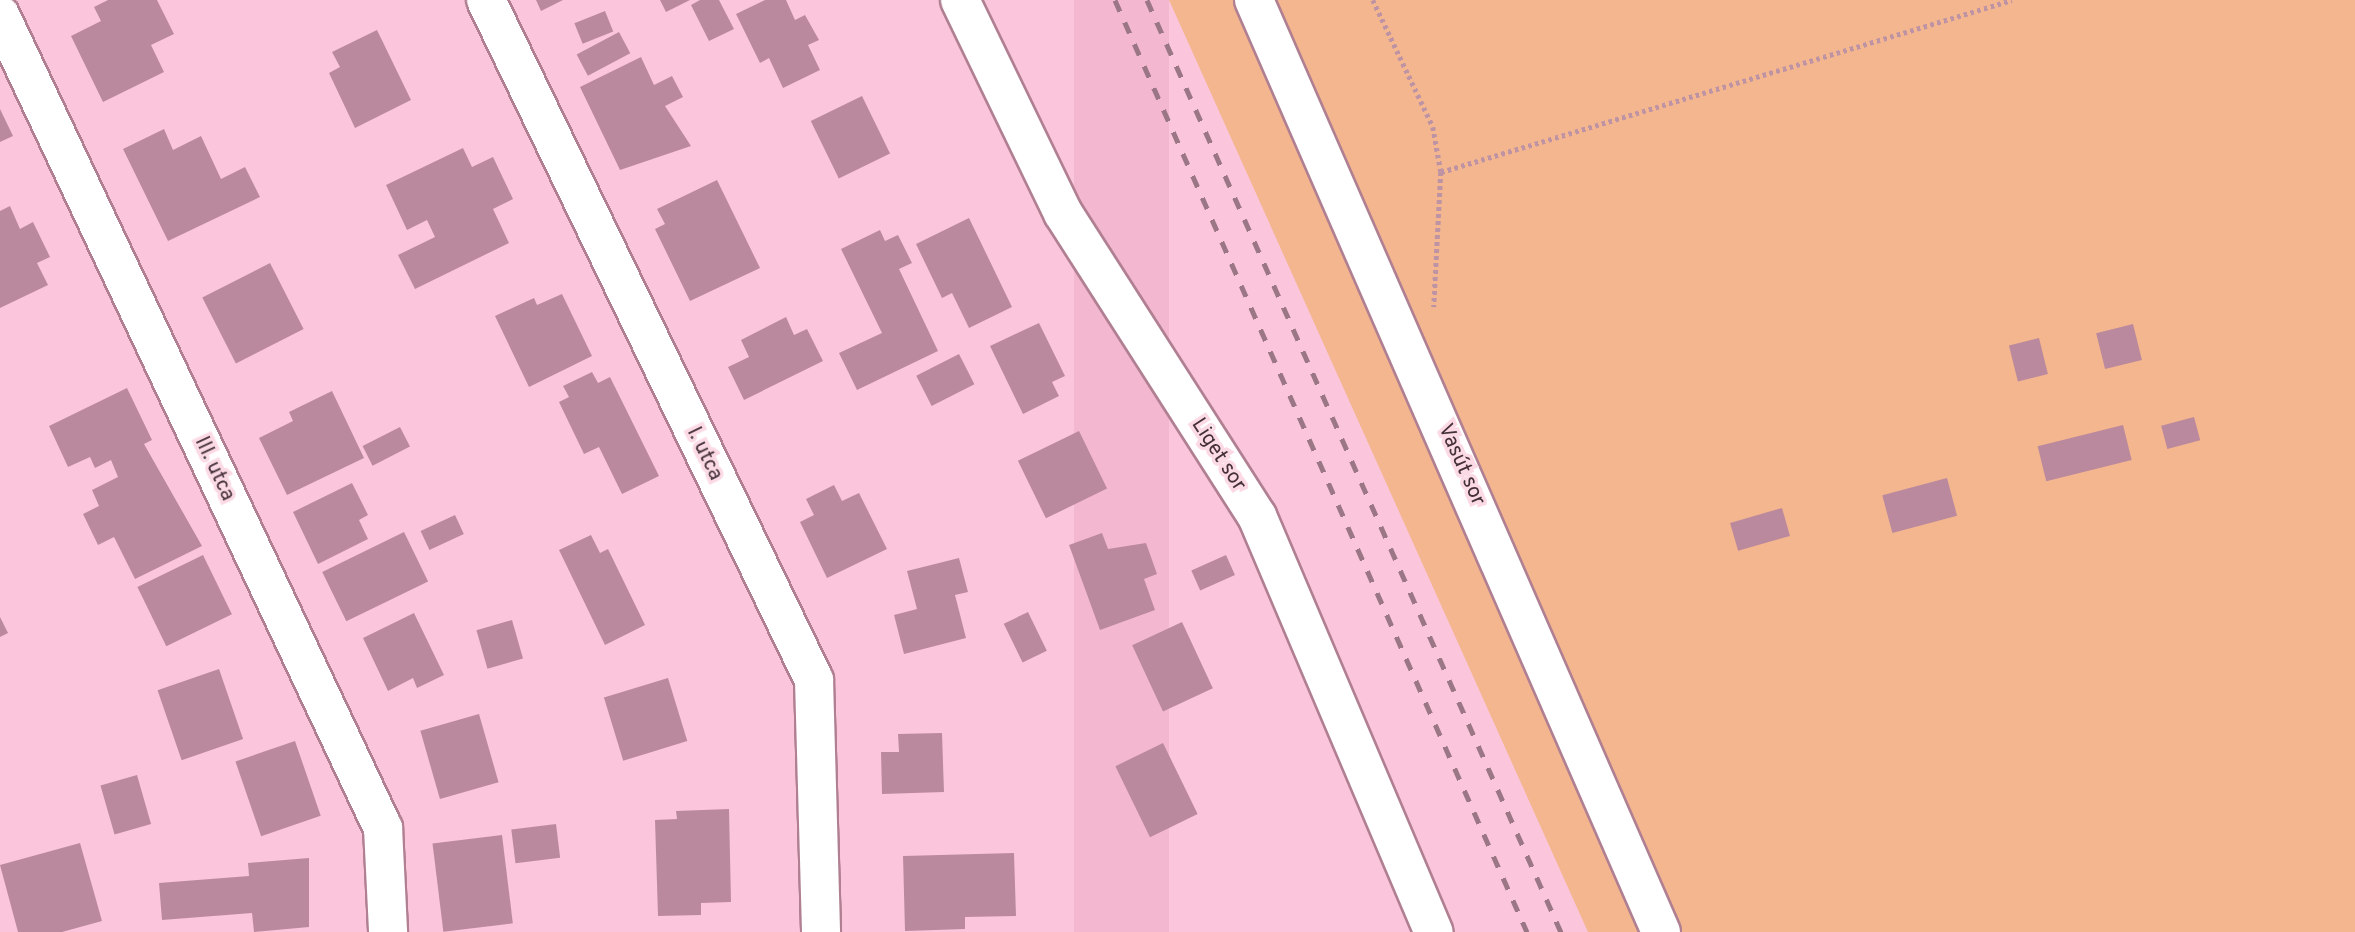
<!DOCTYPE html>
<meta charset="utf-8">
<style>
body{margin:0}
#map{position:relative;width:2355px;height:932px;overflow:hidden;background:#fbc6db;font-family:Overpass,sans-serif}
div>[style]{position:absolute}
.built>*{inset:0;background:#f3b7cf;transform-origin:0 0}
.green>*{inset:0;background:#f3b68f}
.building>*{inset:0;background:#bb899d;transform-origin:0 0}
.path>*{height:4.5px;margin-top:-2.25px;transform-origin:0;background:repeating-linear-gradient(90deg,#be93a4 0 3.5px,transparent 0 7px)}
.roads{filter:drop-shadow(2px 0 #b07f92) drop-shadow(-2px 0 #b07f92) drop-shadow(0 2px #b07f92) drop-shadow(0 -2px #b07f92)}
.minor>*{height:38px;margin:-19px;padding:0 19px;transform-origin:19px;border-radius:19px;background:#fff}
.rail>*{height:5px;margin-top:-2.5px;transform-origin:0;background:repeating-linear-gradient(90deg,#9b7785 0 12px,transparent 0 24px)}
span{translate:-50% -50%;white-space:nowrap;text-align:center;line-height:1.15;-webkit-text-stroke:7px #fbdae6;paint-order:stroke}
.street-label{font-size:21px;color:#453038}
</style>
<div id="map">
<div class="built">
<i style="left:1074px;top:0;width:95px;height:1019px"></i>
</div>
<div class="green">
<i style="clip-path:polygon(1169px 0,2355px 0,2355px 932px,1588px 932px)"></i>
</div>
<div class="building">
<i style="clip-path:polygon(108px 0,157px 0,174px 34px,151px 45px,164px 72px,103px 102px,71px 36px,101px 21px,94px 7px)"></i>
<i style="clip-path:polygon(536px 0,563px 0,541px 11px)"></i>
<i style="clip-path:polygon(660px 0,690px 0,666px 12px)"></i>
<i style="clip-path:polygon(700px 0,719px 0,734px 29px,709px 41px,691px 5px)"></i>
<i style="clip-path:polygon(765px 0,786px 0,795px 20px,805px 15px,819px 40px,808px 45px,820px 70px,783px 88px,769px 58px,760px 63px,736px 14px)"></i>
<i style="left:605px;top:11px;width:22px;height:33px;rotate:68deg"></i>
<i style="clip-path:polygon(377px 30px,411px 100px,355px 128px,329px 73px,340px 67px,332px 52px)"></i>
<i style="left:619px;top:32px;width:24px;height:48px;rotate:62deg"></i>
<i style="clip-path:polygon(641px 57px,654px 85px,672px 76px,683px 97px,665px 106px,691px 146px,620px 170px,580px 87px)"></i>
<i style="left:862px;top:96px;width:64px;height:57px;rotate:64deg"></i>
<i style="clip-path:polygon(0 109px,13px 136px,0 142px)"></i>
<i style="clip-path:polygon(164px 129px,173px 150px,201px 136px,221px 179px,245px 167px,260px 197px,168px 241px,123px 149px)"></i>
<i style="clip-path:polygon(463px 148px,472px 167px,493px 157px,513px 199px,493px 209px,509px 243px,415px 289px,398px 255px,435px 237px,427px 220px,407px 230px,386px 185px)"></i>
<i style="clip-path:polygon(717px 180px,760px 268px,690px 301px,655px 229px,665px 224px,657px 209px)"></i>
<i style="clip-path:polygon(10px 206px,20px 229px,33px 222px,50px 257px,37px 263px,48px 285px,0 308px,0 211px)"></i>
<i style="clip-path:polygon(969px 218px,1012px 307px,969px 328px,952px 293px,942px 298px,916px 244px)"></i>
<i style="clip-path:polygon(880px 230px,885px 241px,898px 235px,912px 263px,899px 269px,938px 351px,857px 390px,839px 353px,882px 333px,841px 249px)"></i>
<i style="left:270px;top:263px;width:74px;height:76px;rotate:63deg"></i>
<i style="clip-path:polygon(562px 294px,592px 356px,529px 387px,495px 316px,534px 298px,537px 305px)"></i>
<i style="clip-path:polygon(786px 317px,794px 335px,807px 329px,823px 361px,744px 400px,728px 367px,749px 357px,741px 340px)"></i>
<i style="clip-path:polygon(1039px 323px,1065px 376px,1052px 382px,1059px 396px,1023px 414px,990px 346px)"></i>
<i style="left:2133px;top:324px;width:37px;height:38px;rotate:76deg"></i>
<i style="left:2039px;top:338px;width:37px;height:31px;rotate:76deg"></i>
<i style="left:959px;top:354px;width:34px;height:48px;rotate:63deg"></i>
<i style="clip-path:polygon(592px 372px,598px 383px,610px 377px,659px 476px,622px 494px,599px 447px,584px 454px,559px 402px,569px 397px,563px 386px)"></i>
<i style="clip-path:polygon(127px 388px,152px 440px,144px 444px,202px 546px,135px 579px,114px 537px,98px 545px,83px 514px,99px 506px,92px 490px,118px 477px,111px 460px,95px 468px,90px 457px,68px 467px,49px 426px)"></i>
<i style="clip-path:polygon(332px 391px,364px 458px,287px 495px,259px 438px,293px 421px,289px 412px)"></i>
<i style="left:2194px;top:417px;width:24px;height:34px;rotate:75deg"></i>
<i style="left:2123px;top:425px;width:36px;height:88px;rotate:76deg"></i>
<i style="left:400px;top:427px;width:22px;height:42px;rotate:63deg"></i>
<i style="left:1079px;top:431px;width:64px;height:68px;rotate:64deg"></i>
<i style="left:1947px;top:478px;width:39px;height:67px;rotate:75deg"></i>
<i style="clip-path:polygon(352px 483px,368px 515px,359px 520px,368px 539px,318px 564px,293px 512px)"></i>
<i style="clip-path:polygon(834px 485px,842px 501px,859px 493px,887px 549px,827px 578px,800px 522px,814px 515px,806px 499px)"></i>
<i style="left:1782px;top:508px;width:29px;height:54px;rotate:74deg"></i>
<i style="left:455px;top:515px;width:21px;height:38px;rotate:65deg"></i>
<i style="left:404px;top:532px;width:55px;height:91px;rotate:64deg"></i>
<i style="clip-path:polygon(1102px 533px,1108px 549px,1146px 543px,1157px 574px,1144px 579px,1155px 610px,1100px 630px,1069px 545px)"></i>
<i style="clip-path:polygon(591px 535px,600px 553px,608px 549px,645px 625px,605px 645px,559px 550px)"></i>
<i style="left:203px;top:555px;width:66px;height:73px;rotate:64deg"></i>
<i style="left:1226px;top:555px;width:22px;height:38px;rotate:66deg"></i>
<i style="clip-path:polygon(959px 558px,968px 592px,955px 595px,966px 638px,904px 654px,894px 615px,917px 609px,907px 571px)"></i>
<i style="left:1028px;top:612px;width:43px;height:27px;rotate:64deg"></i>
<i style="clip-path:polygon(414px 613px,444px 675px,417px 688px,413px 678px,388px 691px,363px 638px)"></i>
<i style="clip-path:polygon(0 617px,8px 633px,0 637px)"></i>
<i style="left:512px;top:620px;width:40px;height:37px;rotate:74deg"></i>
<i style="left:1182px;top:622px;width:73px;height:55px;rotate:65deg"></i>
<i style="left:219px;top:669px;width:74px;height:65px;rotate:71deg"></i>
<i style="left:668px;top:678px;width:66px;height:67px;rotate:73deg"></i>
<i style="left:479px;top:714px;width:71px;height:61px;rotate:74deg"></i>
<i style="clip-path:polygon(942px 733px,944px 792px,882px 794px,881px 752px,899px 752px,898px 734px)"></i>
<i style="left:295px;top:741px;width:79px;height:63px;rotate:71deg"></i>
<i style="left:1163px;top:743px;width:79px;height:53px;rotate:64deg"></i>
<i style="left:137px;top:775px;width:51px;height:38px;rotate:74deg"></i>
<i style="clip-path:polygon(729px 809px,731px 902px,701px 903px,701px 915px,658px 916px,655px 820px,677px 819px,676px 811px)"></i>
<i style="left:556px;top:824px;width:34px;height:45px;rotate:83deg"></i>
<i style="left:502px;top:835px;width:89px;height:70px;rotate:83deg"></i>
<i style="clip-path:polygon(80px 843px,102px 921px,62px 932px,18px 932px,0 865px)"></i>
<i style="clip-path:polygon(1014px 853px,1016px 916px,965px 917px,965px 929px,905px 931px,903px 856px)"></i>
<i style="clip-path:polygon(309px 858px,309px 927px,254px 932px,252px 913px,162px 920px,159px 883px,249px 876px,248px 863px)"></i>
</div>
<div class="path">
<i style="left:1373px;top:0;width:140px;rotate:64.7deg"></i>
<i style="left:1433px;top:127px;width:46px;rotate:79.9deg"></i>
<i style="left:1441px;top:172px;width:135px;rotate:93deg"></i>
<i style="left:1441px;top:172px;width:596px;rotate:-16.76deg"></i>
</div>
<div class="roads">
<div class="minor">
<i style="left:486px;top:0;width:755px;rotate:64.25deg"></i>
<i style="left:814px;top:680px;width:252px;rotate:88.4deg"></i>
<i style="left:960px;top:0;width:237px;rotate:64.2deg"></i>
<i style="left:1063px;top:213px;width:360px;rotate:57.4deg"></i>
<i style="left:1257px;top:516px;width:452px;rotate:67deg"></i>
<i style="left:1254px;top:0;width:1017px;rotate:66.41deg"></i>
<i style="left:0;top:15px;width:899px;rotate:64.78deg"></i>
<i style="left:383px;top:828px;width:104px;rotate:87.2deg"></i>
</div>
</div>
<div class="rail">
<i style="left:1115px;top:0;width:1019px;rotate:66.15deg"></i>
<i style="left:1147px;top:0;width:1020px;rotate:66.05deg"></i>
</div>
<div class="street-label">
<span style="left:704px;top:454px;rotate:64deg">I. utca</span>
<span style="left:1218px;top:455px;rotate:57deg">Liget sor</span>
<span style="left:1461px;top:465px;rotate:66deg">Vasút sor</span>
<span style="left:214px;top:469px;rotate:65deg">III. utca</span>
</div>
</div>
